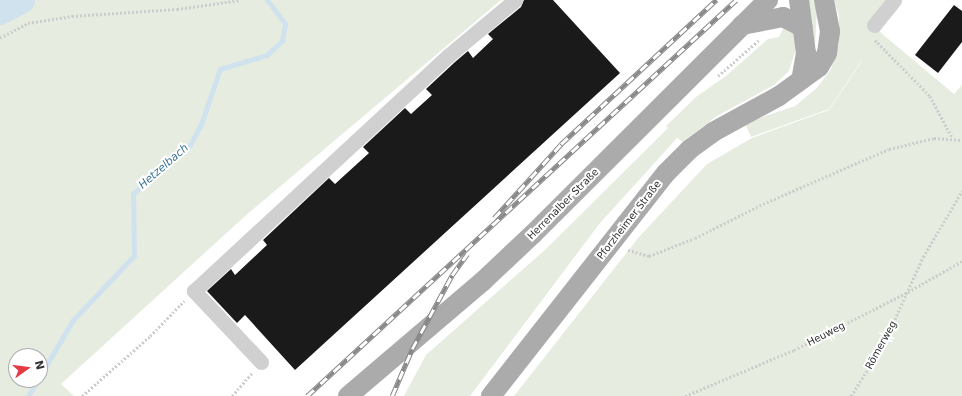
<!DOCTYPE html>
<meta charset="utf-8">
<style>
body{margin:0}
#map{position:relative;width:962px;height:396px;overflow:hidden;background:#fff;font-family:"DejaVu Sans",sans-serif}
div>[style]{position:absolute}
.green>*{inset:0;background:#e6ecdf}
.stream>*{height:4.5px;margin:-2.25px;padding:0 2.25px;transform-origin:2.25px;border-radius:2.25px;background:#cfe2ee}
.river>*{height:28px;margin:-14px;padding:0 14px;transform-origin:14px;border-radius:14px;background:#cfe2ee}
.building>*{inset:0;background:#1a1a1a}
.path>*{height:2.5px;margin-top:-1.25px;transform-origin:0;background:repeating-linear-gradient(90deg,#cdcdcd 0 2px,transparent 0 4px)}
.minor>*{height:15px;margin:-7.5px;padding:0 7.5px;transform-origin:7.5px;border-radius:7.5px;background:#d0d0d0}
.major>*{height:20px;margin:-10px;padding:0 10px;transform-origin:10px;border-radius:10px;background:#ababab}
.rail>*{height:4.5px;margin-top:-2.25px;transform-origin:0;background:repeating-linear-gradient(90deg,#fff 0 9px,#888 0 18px);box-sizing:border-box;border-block:1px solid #888}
span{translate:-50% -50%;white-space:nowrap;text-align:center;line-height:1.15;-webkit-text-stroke:4px #fff;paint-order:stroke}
.street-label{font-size:10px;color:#333}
.water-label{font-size:11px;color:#3f7597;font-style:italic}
.north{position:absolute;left:8px;top:348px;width:40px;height:40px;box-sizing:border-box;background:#fff;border:1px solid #adadad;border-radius:50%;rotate:76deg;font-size:11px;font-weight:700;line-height:16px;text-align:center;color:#333}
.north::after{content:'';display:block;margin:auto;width:14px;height:18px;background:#e63946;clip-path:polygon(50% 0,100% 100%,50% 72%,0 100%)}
</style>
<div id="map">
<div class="green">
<i style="clip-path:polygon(evenodd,0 0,501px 0,244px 217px,61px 384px,74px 396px,0 396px,0 0,16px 356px,40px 356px,40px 380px,16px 380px,16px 356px)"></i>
<i style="clip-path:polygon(808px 0,813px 0,817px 11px,815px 45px)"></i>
<i style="clip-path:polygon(834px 0,886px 0,870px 20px,881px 33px,954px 94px,962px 85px,962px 396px,514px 396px,639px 237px,707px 164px,752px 138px,829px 110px,862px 61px,854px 35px,862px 60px,829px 109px,751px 137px,745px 123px,795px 106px,817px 88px,831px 69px,839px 44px,839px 16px)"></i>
<i style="clip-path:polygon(785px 25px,794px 32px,797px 46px,789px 71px,774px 85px,717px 116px,682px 142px,666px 126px,696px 97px,726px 76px,768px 39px,779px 37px)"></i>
<i style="clip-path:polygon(668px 128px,678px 137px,600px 223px,470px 396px,404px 396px,426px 355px,546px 249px)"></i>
</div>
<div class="stream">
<i style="left:40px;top:376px;width:65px;rotate:-59.5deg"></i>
<i style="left:73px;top:320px;width:88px;rotate:-46.4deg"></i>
<i style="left:134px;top:256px;width:62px;rotate:-90.9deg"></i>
<i style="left:133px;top:194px;width:75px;rotate:-40.7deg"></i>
<i style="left:190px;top:145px;width:24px;rotate:-62deg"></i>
<i style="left:201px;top:124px;width:58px;rotate:-70.9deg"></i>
<i style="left:220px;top:69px;width:49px;rotate:-16.6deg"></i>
<i style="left:267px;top:55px;width:21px;rotate:-43deg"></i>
<i style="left:282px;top:41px;width:17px;rotate:-80deg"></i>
<i style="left:285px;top:24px;width:30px;rotate:-127deg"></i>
<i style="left:28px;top:396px;width:19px;rotate:-58deg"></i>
</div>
<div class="river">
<i style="left:0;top:11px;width:24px;rotate:-28deg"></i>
</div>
<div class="building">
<i style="clip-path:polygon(524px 0,553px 0,620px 73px,295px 370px,245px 315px,237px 323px,207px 291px,231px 269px,235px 275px,267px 245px,263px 240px,329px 178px,335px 184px,369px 153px,363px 147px,405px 108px,411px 114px,432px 95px,426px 89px,455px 62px,468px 51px,473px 58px,493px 39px,488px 34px,521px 7px)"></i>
<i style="clip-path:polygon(954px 5px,962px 11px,962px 42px,938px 73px,915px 55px)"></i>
</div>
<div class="path">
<i style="left:0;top:38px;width:32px;rotate:-28deg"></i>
<i style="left:28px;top:23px;width:45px;rotate:-9deg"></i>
<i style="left:72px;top:16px;width:105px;rotate:-3.8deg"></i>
<i style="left:177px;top:9px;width:64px;rotate:-8.1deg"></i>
<i style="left:875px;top:40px;width:78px;rotate:45.5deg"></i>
<i style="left:930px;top:96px;width:47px;rotate:61.8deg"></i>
<i style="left:718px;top:76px;width:55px;rotate:-41.3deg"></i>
<i style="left:628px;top:250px;width:22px;rotate:16deg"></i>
<i style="left:649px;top:256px;width:49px;rotate:-21.4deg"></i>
<i style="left:695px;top:238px;width:76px;rotate:-26.6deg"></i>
<i style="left:763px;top:204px;width:137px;rotate:-23.6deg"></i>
<i style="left:889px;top:149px;width:46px;rotate:-13.7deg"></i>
<i style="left:934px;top:138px;width:28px;rotate:4deg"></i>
<i style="left:82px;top:396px;width:91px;rotate:-41.4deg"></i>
<i style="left:150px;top:336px;width:49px;rotate:-45.8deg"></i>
<i style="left:232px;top:396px;width:30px;rotate:-49deg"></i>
<i style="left:685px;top:396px;width:118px;rotate:-22.9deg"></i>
<i style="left:794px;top:350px;width:128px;rotate:-27deg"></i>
<i style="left:908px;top:292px;width:62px;rotate:-29.9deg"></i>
<i style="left:851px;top:396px;width:60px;rotate:-57.9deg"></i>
<i style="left:883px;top:345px;width:97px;rotate:-65.6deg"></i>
<i style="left:923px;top:257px;width:77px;rotate:-59.4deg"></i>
</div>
<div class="minor">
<i style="left:874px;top:25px;width:32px;rotate:-51deg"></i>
<i style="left:261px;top:362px;width:98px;rotate:-133.3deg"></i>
<i style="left:194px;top:291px;width:347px;rotate:-42.8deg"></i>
<i style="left:449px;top:55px;width:86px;rotate:-39.8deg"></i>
</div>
<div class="major">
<i style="left:799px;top:0;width:53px;rotate:82.5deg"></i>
<i style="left:806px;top:53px;width:27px;rotate:100deg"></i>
<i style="left:742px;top:25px;width:42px;rotate:-11deg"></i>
<i style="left:783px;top:17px;width:22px;rotate:27deg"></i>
<i style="left:348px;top:396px;width:176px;rotate:-40.4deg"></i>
<i style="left:482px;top:282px;width:70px;rotate:-43.3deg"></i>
<i style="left:533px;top:234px;width:332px;rotate:-44.9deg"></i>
<i style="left:491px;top:396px;width:283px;rotate:-51.9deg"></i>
<i style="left:666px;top:173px;width:34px;rotate:-45deg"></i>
<i style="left:690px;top:149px;width:29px;rotate:-36deg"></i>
<i style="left:713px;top:132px;width:75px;rotate:-28.6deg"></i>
<i style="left:779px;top:96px;width:49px;rotate:-35.9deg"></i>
<i style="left:819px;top:67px;width:16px;rotate:-60deg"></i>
<i style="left:827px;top:53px;width:22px;rotate:-82deg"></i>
<i style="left:830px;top:31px;width:32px;rotate:-101deg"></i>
</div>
<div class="rail">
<i style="left:494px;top:218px;width:100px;rotate:-47.8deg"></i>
<i style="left:561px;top:144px;width:212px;rotate:-42.9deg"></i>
<i style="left:307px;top:396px;width:584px;rotate:-42.71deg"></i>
<i style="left:392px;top:396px;width:51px;rotate:-66.9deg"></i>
<i style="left:412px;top:349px;width:84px;rotate:-61.6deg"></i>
<i style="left:452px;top:275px;width:26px;rotate:-54deg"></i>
</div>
<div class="street-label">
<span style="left:563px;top:204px;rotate:-45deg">Herrenalber Straße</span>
<span style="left:629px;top:220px;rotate:-52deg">Pforzheimer Straße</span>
<span style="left:826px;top:334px;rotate:-27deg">Heuweg</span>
<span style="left:881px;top:345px;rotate:-61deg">Römerweg</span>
</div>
<div class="water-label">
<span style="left:164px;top:167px;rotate:-41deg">Hetzelbach</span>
</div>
<div class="north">N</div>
</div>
